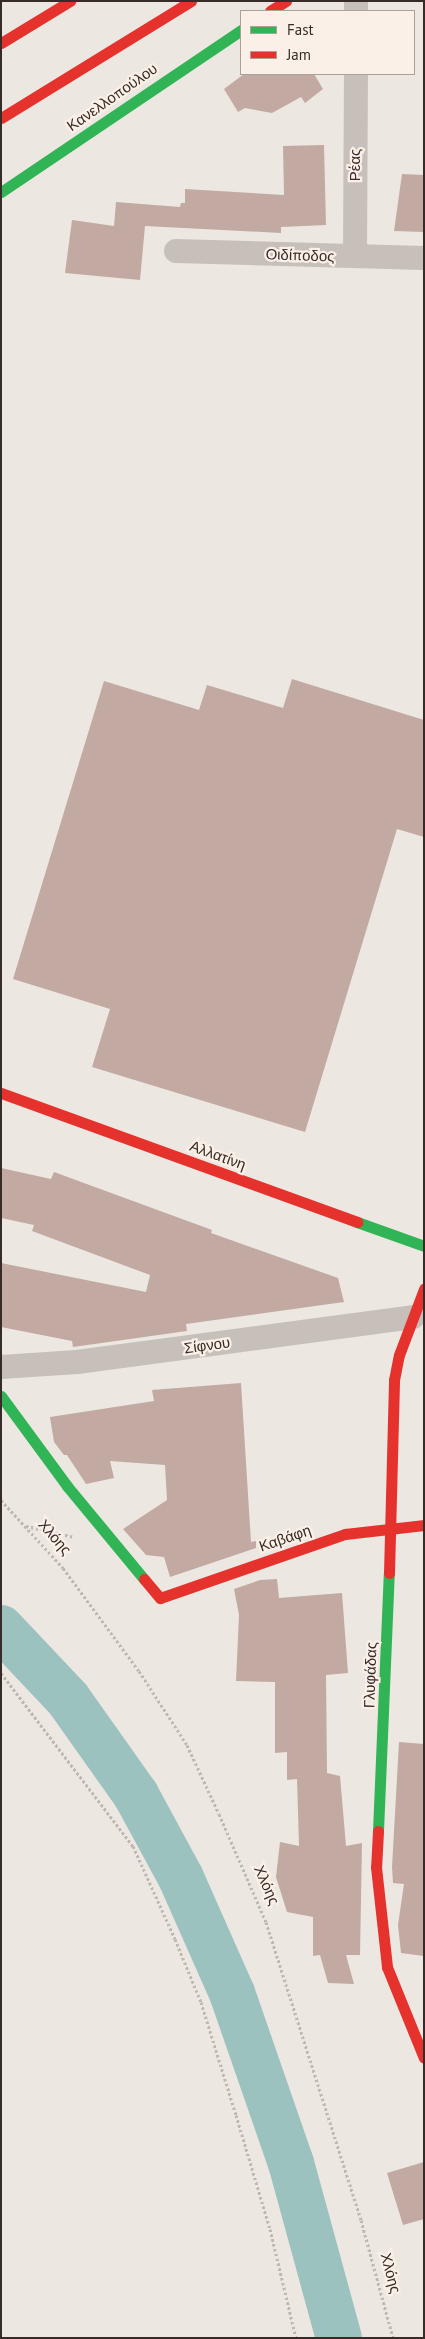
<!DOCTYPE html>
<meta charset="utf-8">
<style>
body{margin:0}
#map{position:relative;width:425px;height:2339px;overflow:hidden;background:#ede7e1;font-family:"PT Sans",sans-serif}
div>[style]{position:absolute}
.river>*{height:46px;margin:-23px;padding:0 23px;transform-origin:23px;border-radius:23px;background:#9bc2bf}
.building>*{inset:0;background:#c2a9a2}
.path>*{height:3px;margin-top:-1.5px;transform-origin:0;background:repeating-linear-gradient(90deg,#bfb7b2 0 2.5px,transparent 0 5px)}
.street>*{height:24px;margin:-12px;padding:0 12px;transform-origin:12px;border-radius:12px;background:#c7bfb9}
.fast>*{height:11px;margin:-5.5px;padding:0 5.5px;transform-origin:5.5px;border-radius:5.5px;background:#30b455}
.jam>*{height:11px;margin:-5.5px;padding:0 5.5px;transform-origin:5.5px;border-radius:5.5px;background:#e5322d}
span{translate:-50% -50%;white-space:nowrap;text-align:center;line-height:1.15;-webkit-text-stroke:4.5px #faf0e7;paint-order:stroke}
.street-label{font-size:15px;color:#372b27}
.frame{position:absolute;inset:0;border:2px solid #372b27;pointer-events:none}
.legend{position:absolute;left:240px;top:10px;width:175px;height:65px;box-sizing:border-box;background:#faf0e7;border:1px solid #aca19a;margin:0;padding:6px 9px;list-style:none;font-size:15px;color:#372b27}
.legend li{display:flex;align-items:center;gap:10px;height:25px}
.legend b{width:25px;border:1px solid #aca19a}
</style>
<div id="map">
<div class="river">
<i style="left:1px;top:1628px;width:98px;rotate:46.7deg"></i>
<i style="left:68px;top:1699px;width:118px;rotate:54.7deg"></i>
<i style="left:136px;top:1795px;width:94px;rotate:61.5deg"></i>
<i style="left:181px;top:1878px;width:126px;rotate:66.1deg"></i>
<i style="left:232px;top:1993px;width:180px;rotate:70.9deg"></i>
<i style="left:291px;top:2163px;width:181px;rotate:74.7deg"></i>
</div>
<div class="building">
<i style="clip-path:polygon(244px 74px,314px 74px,323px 89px,305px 103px,301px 97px,272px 113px,245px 108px,238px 112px,224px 89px)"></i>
<i style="clip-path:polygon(324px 145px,326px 225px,281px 227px,281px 233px,145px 226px,140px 280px,65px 273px,72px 220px,114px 226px,116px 202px,180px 207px,181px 203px,185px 203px,185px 189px,284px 195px,283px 146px)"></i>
<i style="clip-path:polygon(402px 174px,424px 175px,424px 232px,394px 231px)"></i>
<i style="clip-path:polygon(292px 679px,424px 720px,424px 837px,397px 829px,305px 1132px,92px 1067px,110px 1009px,13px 979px,104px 681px,199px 710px,207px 685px,283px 708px)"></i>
<i style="clip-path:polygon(1px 1168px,51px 1179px,54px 1172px,212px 1230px,211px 1233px,338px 1278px,344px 1302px,186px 1324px,187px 1331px,73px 1347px,72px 1341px,1px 1327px,1px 1263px,146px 1292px,150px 1275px,32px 1231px,34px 1225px,1px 1218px)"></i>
<i style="clip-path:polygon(241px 1383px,251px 1542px,256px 1541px,256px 1548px,170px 1577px,164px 1557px,146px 1555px,123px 1529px,167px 1500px,165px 1465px,110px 1461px,114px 1478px,86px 1484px,67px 1455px,64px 1455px,54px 1442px,50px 1417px,154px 1401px,152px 1390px)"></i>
<i style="clip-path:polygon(277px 1579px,279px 1598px,342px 1593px,348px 1673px,326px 1675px,327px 1773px,340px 1776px,346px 1846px,362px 1843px,360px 1955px,346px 1955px,354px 1984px,328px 1983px,320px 1955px,313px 1956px,313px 1917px,287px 1912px,276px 1877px,280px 1842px,299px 1846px,297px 1779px,287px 1780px,287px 1752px,275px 1753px,275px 1682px,236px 1681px,239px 1615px,234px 1589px,260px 1580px)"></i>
<i style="clip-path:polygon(399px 1742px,424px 1744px,424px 1956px,401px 1953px,398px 1925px,404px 1884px,393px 1883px,392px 1867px)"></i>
<i style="clip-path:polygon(424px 2162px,424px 2219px,403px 2225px,387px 2173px)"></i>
</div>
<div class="path">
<i style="left:1px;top:1500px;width:92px;rotate:47.6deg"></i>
<i style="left:63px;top:1568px;width:128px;rotate:53.6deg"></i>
<i style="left:139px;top:1671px;width:88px;rotate:57deg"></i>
<i style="left:187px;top:1745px;width:76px;rotate:65.1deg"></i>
<i style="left:219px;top:1814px;width:118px;rotate:66.5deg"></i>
<i style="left:266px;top:1922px;width:313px;rotate:72.3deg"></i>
<i style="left:361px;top:2220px;width:122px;rotate:74.8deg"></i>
<i style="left:26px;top:1526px;width:49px;rotate:12.9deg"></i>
<i style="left:1px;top:1673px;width:218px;rotate:52.7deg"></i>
<i style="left:133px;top:1846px;width:102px;rotate:65.7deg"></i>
<i style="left:175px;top:1939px;width:68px;rotate:67.6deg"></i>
<i style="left:201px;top:2002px;width:118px;rotate:72.8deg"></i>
<i style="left:236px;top:2115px;width:119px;rotate:73.4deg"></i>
<i style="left:270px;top:2229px;width:112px;rotate:76.6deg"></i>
</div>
<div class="street">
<i style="left:356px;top:11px;width:10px;rotate:-90deg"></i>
<i style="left:176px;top:251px;width:248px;rotate:1.6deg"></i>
<i style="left:355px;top:256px;width:182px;rotate:-89.7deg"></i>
<i style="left:1px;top:1367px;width:76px;rotate:-3.8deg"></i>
<i style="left:77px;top:1362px;width:339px;rotate:-7.6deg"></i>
</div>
<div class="fast">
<i style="left:1px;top:192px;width:290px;rotate:-34deg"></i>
<i style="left:357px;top:1222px;width:71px;rotate:19.7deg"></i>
<i style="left:1px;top:1396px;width:112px;rotate:53.7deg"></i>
<i style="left:67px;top:1486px;width:121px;rotate:50.4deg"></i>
<i style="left:378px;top:1831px;width:258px;rotate:-87.6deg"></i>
</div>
<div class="jam">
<i style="left:270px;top:11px;width:19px;rotate:-32deg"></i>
<i style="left:1px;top:43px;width:81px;rotate:-31.3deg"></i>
<i style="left:1px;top:118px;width:223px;rotate:-31.6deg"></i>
<i style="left:1px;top:1093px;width:379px;rotate:19.9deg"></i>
<i style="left:389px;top:1573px;width:193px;rotate:-88.5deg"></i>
<i style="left:394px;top:1380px;width:25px;rotate:-79deg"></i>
<i style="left:399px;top:1355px;width:71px;rotate:-69.3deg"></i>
<i style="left:144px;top:1579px;width:25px;rotate:50deg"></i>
<i style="left:160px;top:1598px;width:196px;rotate:-19.1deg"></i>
<i style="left:345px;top:1534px;width:80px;rotate:-6.5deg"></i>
<i style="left:378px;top:1831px;width:36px;rotate:93deg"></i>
<i style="left:376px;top:1867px;width:101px;rotate:83.7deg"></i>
<i style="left:387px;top:1967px;width:98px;rotate:67.9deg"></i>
</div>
<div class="street-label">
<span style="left:112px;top:97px;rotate:-35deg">Κανελλοπούλου</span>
<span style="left:355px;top:165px;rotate:-90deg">Ρέας</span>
<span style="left:300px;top:255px;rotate:2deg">Οιδίποδος</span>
<span style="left:218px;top:1155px;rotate:20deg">Αλλατίνη</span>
<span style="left:207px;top:1345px;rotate:-8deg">Σίφνου</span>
<span style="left:55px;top:1537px;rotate:49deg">Χλόης</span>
<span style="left:285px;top:1538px;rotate:-19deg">Καβάφη</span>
<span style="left:370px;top:1675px;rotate:-88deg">Γλυφάδας</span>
<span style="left:267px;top:1885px;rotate:66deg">Χλόης</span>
<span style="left:391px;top:2273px;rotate:75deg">Χλόης</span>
</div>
<div class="frame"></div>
<ul class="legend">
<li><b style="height:6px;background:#30b455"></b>Fast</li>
<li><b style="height:6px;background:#e5322d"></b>Jam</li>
</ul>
</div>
